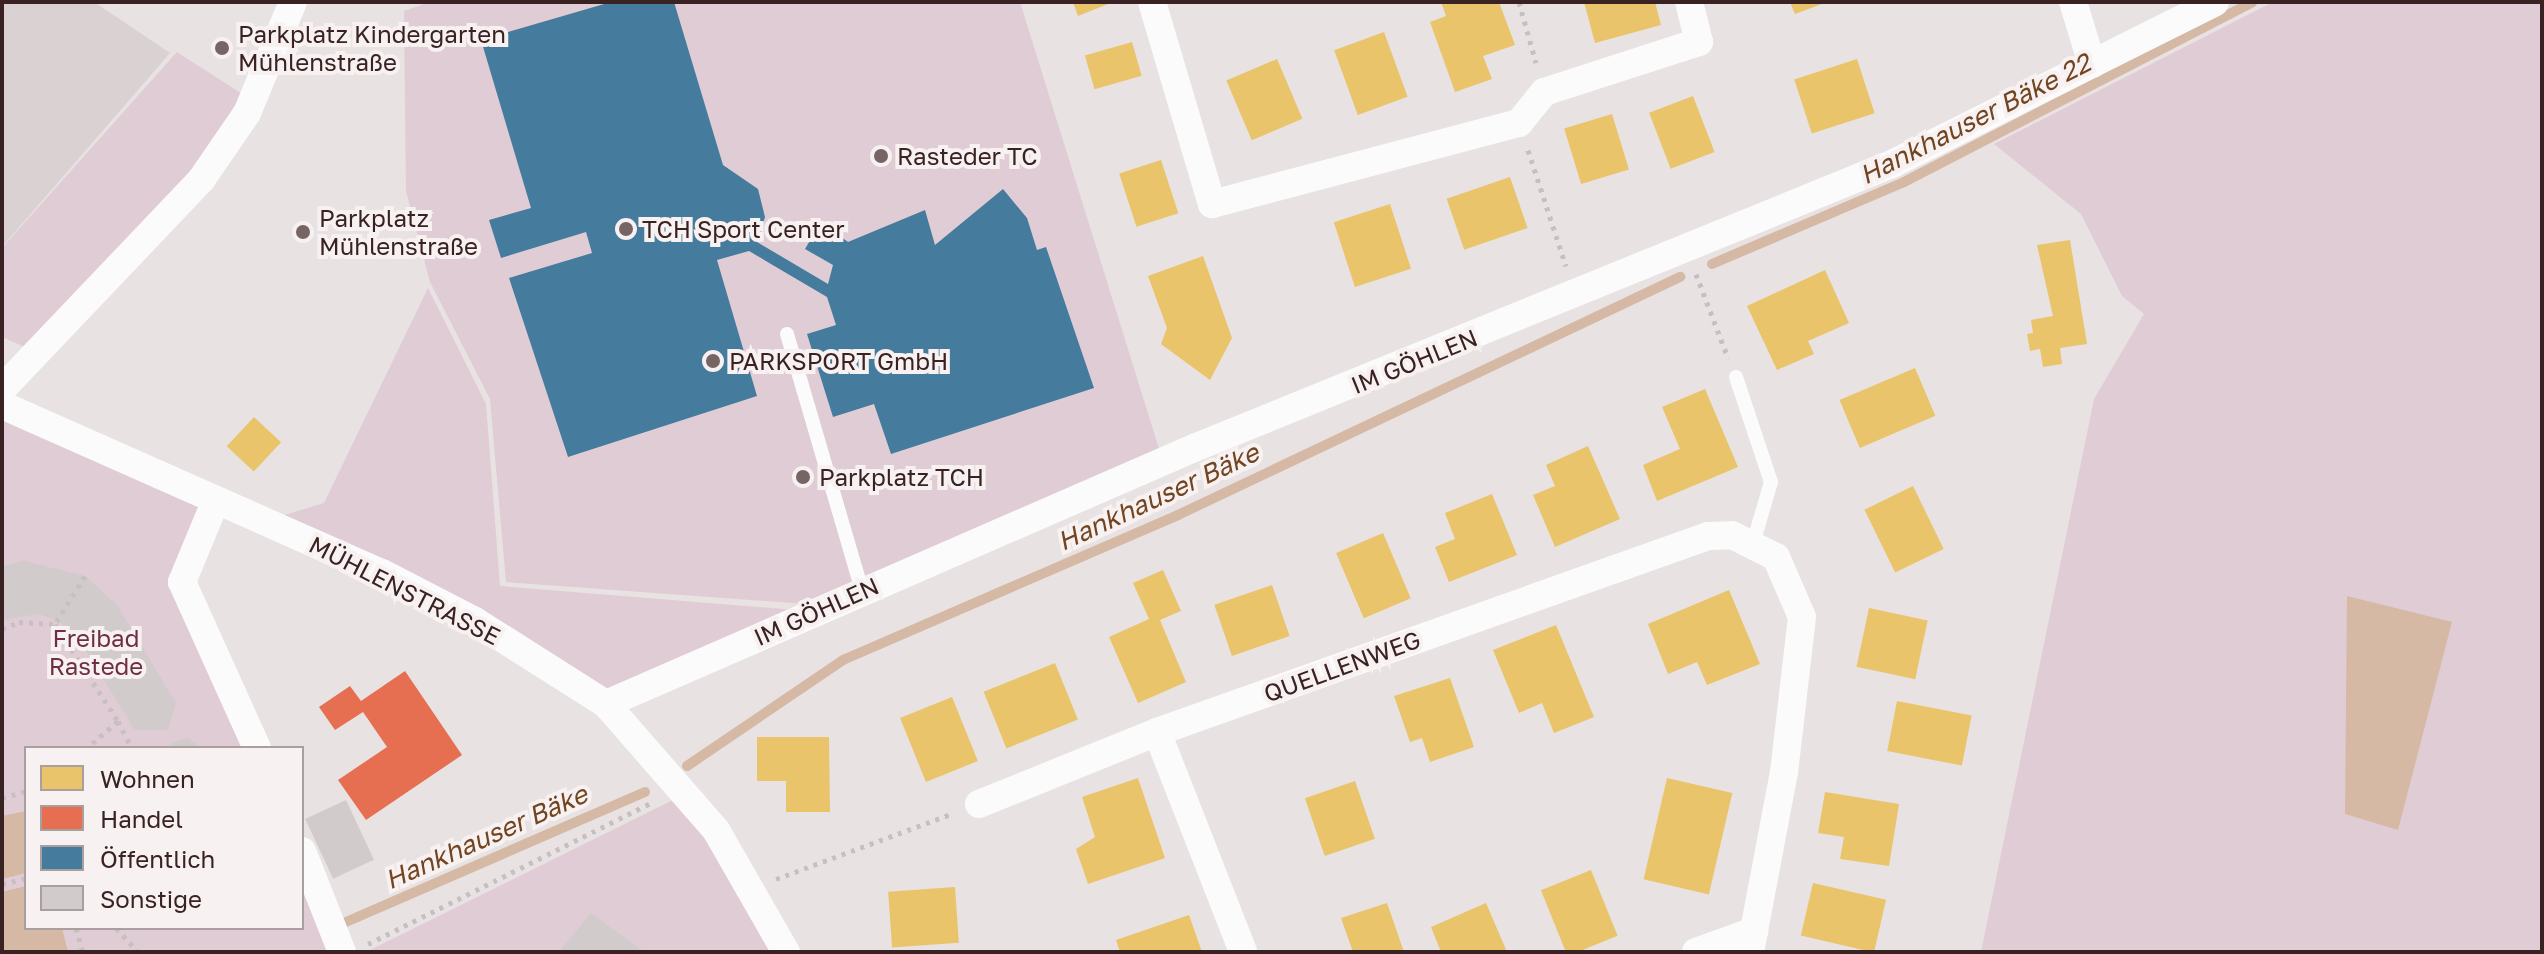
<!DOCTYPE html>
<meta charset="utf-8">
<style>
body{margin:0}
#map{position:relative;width:2544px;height:954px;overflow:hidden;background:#e8e2e3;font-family:"Golos Text",sans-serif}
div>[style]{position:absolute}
.built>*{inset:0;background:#d9d1d2}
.green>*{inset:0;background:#e0ccd5}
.water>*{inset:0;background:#d5b9a5}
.homes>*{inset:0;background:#e9c46a;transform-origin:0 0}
.shops>*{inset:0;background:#e76f51}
.public>*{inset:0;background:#457b9d}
.stream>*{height:10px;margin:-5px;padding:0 5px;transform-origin:5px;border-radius:5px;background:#d5b9a5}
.building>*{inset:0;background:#d1cbcc;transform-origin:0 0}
.path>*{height:5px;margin-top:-2.5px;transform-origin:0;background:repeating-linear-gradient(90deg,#c8c0c0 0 4px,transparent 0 10px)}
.lane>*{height:14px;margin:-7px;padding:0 7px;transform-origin:7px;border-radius:7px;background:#fcfbfb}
.street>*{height:28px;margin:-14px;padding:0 14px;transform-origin:14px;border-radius:14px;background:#fcfbfb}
.dots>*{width:22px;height:22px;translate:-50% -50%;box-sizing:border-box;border:4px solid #f7f1f2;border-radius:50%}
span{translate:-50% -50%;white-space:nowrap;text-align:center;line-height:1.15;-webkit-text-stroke:8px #f7f1f2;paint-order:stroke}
.poi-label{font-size:24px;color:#3a2222}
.left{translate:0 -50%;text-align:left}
.street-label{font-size:24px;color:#3a2222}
.park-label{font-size:24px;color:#6e2e44}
.water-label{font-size:26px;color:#724420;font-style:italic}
.frame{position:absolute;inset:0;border:4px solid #3a2222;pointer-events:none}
.legend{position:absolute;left:24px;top:746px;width:280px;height:184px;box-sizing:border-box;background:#f7f1f2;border:2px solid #ab9e9f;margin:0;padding:10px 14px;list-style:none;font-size:24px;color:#3a2222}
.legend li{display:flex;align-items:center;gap:16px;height:40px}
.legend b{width:40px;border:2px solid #ab9e9f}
</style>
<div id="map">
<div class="built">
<i style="clip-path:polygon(2px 2px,94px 2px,170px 53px,2px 247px)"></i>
</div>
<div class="green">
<i style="clip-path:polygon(430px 2px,1020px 2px,1160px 452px,806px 604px,506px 582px,490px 399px,430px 282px,406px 191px,404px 11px)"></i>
<i style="clip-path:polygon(2273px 2px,2542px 2px,2542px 952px,1981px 952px,2094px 399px,2144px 314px,2122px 296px,2081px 214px,1994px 144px)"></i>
<i style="clip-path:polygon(177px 52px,253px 101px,34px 351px,2px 337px,2px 248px)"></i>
<i style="clip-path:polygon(428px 288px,486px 404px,500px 586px,796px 610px,608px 694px,275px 518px,324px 503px)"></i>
<i style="clip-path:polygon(2px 411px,208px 502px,175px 579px,249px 748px,26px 748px,26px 928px,302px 928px,302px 870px,338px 952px,2px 952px)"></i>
<i style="clip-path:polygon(677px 798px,786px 952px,366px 952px)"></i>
</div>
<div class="water">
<i style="clip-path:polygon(2347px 596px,2452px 622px,2398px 830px,2345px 814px)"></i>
<i style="clip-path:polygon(26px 811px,26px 873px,2px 879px,2px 816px)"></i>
<i style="clip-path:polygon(26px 886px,26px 928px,62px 928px,68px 952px,2px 952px,2px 892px)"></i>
</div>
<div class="homes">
<i style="clip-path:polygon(1073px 2px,1113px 2px,1078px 16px)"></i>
<i style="clip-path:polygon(1441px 2px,1499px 2px,1515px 45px,1483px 56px,1492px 79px,1455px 92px,1430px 22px,1446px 16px)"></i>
<i style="clip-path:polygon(1584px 2px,1655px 2px,1661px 25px,1595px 43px)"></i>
<i style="clip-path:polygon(1790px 2px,1827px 2px,1795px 14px)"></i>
<i style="left:1384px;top:32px;width:69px;height:53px;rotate:70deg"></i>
<i style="left:1132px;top:42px;width:35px;height:49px;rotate:74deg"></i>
<i style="left:1277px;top:59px;width:65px;height:55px;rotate:67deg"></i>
<i style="left:1857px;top:59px;width:57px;height:66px;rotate:72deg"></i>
<i style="left:1693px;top:96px;width:60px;height:47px;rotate:69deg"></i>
<i style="left:1612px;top:114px;width:58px;height:50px;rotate:73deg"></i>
<i style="left:1161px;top:160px;width:56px;height:44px;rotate:72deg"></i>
<i style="left:1510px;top:177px;width:54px;height:67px;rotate:71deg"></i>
<i style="left:1390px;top:204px;width:68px;height:59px;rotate:72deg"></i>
<i style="clip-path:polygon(2070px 240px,2087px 344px,2060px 348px,2062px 364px,2043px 367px,2040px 349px,2030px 351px,2027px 334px,2033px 333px,2031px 320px,2053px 316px,2037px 245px)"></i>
<i style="clip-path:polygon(1203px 256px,1232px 338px,1210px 380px,1161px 344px,1167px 328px,1148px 276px)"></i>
<i style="clip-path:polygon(1825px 270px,1849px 323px,1808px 341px,1814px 354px,1777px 370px,1747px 306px)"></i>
<i style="left:1915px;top:368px;width:52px;height:82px;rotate:67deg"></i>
<i style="clip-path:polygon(1705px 389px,1738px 467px,1657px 501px,1643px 465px,1680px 449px,1662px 407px)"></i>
<i style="left:254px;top:417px;width:37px;height:40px;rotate:43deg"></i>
<i style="clip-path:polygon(1588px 446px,1620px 519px,1555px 547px,1533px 495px,1555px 486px,1546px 465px)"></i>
<i style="left:1913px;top:486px;width:70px;height:54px;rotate:64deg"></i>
<i style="clip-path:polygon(1492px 494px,1517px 555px,1449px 582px,1435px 547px,1455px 539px,1445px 513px)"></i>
<i style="left:1383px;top:533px;width:71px;height:51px;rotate:67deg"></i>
<i style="clip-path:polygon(1163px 570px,1181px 611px,1160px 620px,1186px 682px,1138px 703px,1109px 637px,1149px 619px,1133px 583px)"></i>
<i style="left:1272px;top:585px;width:54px;height:61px;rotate:71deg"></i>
<i style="clip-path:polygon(1729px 590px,1760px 664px,1707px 685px,1697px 662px,1668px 674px,1648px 624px)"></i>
<i style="left:1869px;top:608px;width:60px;height:60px;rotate:12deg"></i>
<i style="clip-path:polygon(1556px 625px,1594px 717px,1554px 733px,1542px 703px,1519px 713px,1493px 650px)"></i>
<i style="left:1055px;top:663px;width:61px;height:77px;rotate:68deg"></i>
<i style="clip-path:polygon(1450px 678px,1474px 747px,1430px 762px,1422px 738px,1410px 742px,1394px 696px)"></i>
<i style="left:952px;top:697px;width:69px;height:56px;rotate:68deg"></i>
<i style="left:1897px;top:701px;width:76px;height:51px;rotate:11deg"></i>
<i style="clip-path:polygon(757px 737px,829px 737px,830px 812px,786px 812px,786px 781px,757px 781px)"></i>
<i style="clip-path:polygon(1138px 778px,1165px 858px,1088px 884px,1076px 849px,1095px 837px,1082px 797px)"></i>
<i style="left:1667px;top:778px;width:67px;height:104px;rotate:13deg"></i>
<i style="left:1355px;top:781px;width:61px;height:53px;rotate:71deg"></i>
<i style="clip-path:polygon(1825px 792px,1899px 804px,1889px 866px,1840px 859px,1844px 837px,1818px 833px)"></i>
<i style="left:1591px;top:870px;width:71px;height:54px;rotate:68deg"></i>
<i style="left:1813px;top:883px;width:75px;height:54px;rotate:13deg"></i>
<i style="left:955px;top:887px;width:56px;height:67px;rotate:86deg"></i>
<i style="clip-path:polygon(1387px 903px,1404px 952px,1353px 952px,1341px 918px)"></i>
<i style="clip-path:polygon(1486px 903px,1507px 952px,1441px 952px,1431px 927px)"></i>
<i style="clip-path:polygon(1189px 915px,1202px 952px,1120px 952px,1116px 940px)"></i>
</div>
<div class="shops">
<i style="clip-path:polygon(405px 671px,462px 755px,366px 820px,338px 780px,387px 747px,363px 712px,335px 730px,319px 707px,350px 686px,361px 701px)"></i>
</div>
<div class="public">
<i style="clip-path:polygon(611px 2px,674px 2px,723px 165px,758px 189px,765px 217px,757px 242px,828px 284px,833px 265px,805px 249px,821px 222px,848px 242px,925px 210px,935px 245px,1003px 189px,1027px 218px,1037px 250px,1046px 247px,1094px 388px,891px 454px,874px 404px,833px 417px,807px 334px,836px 325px,827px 297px,749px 251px,717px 260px,757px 396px,568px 457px,509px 278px,592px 253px,586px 232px,501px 258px,489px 220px,531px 208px,481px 40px)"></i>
</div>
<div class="stream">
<i style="left:1712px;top:264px;width:209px;rotate:-23.1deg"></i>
<i style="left:1904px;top:182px;width:392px;rotate:-27.3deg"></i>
<i style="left:687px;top:766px;width:189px;rotate:-34.2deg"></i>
<i style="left:843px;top:660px;width:365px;rotate:-23.4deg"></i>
<i style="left:1178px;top:515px;width:556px;rotate:-25.37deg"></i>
<i style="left:346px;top:922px;width:326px;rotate:-23.5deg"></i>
</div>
<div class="building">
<i style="clip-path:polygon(24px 561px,85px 576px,117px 605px,176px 703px,168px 730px,135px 730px,79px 640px,57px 620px,38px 614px,2px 620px,2px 566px)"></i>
<i style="clip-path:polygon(188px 738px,203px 748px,166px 748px,173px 742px)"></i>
<i style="left:346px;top:800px;width:66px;height:45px;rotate:65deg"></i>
<i style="clip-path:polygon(591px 913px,644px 952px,559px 952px)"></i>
</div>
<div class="path">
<i style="left:1519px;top:2px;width:63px;rotate:74.4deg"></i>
<i style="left:1528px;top:150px;width:122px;rotate:71.9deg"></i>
<i style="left:1696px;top:274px;width:90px;rotate:69.1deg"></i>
<i style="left:85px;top:576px;width:57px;rotate:122deg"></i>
<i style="left:55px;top:624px;width:116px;rotate:57deg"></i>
<i style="left:118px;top:721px;width:41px;rotate:138.9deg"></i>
<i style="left:2px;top:629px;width:18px;rotate:-22deg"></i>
<i style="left:19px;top:622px;width:36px;rotate:3deg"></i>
<i style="left:118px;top:721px;width:30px;rotate:63deg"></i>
<i style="left:2px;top:798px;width:25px;rotate:-16deg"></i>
<i style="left:776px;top:879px;width:187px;rotate:-20.4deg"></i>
<i style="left:2px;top:884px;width:25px;rotate:-14deg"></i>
<i style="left:76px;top:928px;width:25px;rotate:74deg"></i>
<i style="left:116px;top:928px;width:33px;rotate:47deg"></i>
<i style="left:368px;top:944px;width:318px;rotate:-26.5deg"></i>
</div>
<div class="lane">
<i style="left:787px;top:334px;width:267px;rotate:73.7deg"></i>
<i style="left:1736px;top:377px;width:111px;rotate:71.6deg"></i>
<i style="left:1771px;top:482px;width:60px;rotate:106.3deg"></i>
</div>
<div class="street">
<i style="left:1152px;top:2px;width:211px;rotate:73.5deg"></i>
<i style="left:1212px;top:204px;width:318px;rotate:-14.8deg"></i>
<i style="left:1519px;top:123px;width:40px;rotate:-51deg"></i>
<i style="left:1544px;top:92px;width:163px;rotate:-17.9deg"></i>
<i style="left:1699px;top:42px;width:41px;rotate:-104deg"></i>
<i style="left:2073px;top:2px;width:65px;rotate:73deg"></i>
<i style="left:2px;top:389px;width:289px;rotate:-46.4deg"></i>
<i style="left:201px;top:180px;width:81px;rotate:-55.5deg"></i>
<i style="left:247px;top:113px;width:120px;rotate:-67.5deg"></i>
<i style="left:2px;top:405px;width:415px;rotate:23.9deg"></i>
<i style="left:382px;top:573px;width:105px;rotate:27.3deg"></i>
<i style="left:475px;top:621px;width:155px;rotate:32.4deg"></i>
<i style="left:606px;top:704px;width:167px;rotate:48.9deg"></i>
<i style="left:716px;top:830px;width:141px;rotate:60.2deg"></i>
<i style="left:216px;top:500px;width:89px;rotate:112.5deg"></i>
<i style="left:182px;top:582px;width:182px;rotate:65.7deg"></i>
<i style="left:606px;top:704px;width:641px;rotate:-23.53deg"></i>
<i style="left:1194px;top:448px;width:754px;rotate:-22.14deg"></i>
<i style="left:1892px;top:164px;width:361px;rotate:-26.6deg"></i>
<i style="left:1157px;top:732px;width:236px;rotate:68.6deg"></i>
<i style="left:979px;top:804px;width:192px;rotate:-22deg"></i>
<i style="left:1157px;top:732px;width:585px;rotate:-19.58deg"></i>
<i style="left:1708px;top:536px;width:24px;rotate:-2deg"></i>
<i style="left:1732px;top:535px;width:49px;rotate:26.6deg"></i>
<i style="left:1776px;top:557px;width:65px;rotate:66.6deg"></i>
<i style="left:1802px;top:617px;width:156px;rotate:96.6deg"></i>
<i style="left:1784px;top:772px;width:183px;rotate:100.7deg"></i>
<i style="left:302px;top:851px;width:109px;rotate:68.4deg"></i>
<i style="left:1696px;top:952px;width:62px;rotate:-19.9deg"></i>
</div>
<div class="dots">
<i style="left:222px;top:48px;background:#776566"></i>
<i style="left:881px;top:156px;background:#776566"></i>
<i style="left:626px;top:229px;background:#776566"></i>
<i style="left:303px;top:232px;background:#776566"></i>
<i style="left:713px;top:361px;background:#776566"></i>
<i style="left:803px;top:477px;background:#776566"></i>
</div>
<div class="poi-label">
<span class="left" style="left:238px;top:48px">Parkplatz Kindergarten<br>Mühlenstraße</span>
<span class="left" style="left:897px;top:156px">Rasteder TC</span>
<span class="left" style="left:319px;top:232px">Parkplatz<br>Mühlenstraße</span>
<span class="left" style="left:642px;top:229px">TCH Sport Center</span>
<span class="left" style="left:729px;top:361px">PARKSPORT GmbH</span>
<span class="left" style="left:819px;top:477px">Parkplatz TCH</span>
</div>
<div class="street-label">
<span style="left:1414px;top:361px;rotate:-22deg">IM GÖHLEN</span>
<span style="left:405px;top:590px;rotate:27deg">MÜHLENSTRASSE</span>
<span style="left:816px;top:611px;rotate:-24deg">IM GÖHLEN</span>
<span style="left:1342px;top:666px;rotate:-20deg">QUELLENWEG</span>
</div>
<div class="park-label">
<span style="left:96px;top:652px">Freibad<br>Rastede</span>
</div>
<div class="water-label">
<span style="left:1975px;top:119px;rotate:-27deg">Hankhauser Bäke 22</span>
<span style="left:1158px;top:497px;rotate:-25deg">Hankhauser Bäke</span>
<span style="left:486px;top:837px;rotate:-24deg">Hankhauser Bäke</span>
</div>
<div class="frame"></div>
<ul class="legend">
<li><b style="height:22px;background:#e9c46a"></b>Wohnen</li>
<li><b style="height:22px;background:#e76f51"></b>Handel</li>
<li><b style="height:22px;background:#457b9d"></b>Öffentlich</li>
<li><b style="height:22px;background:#d1cbcc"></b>Sonstige</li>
</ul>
</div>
